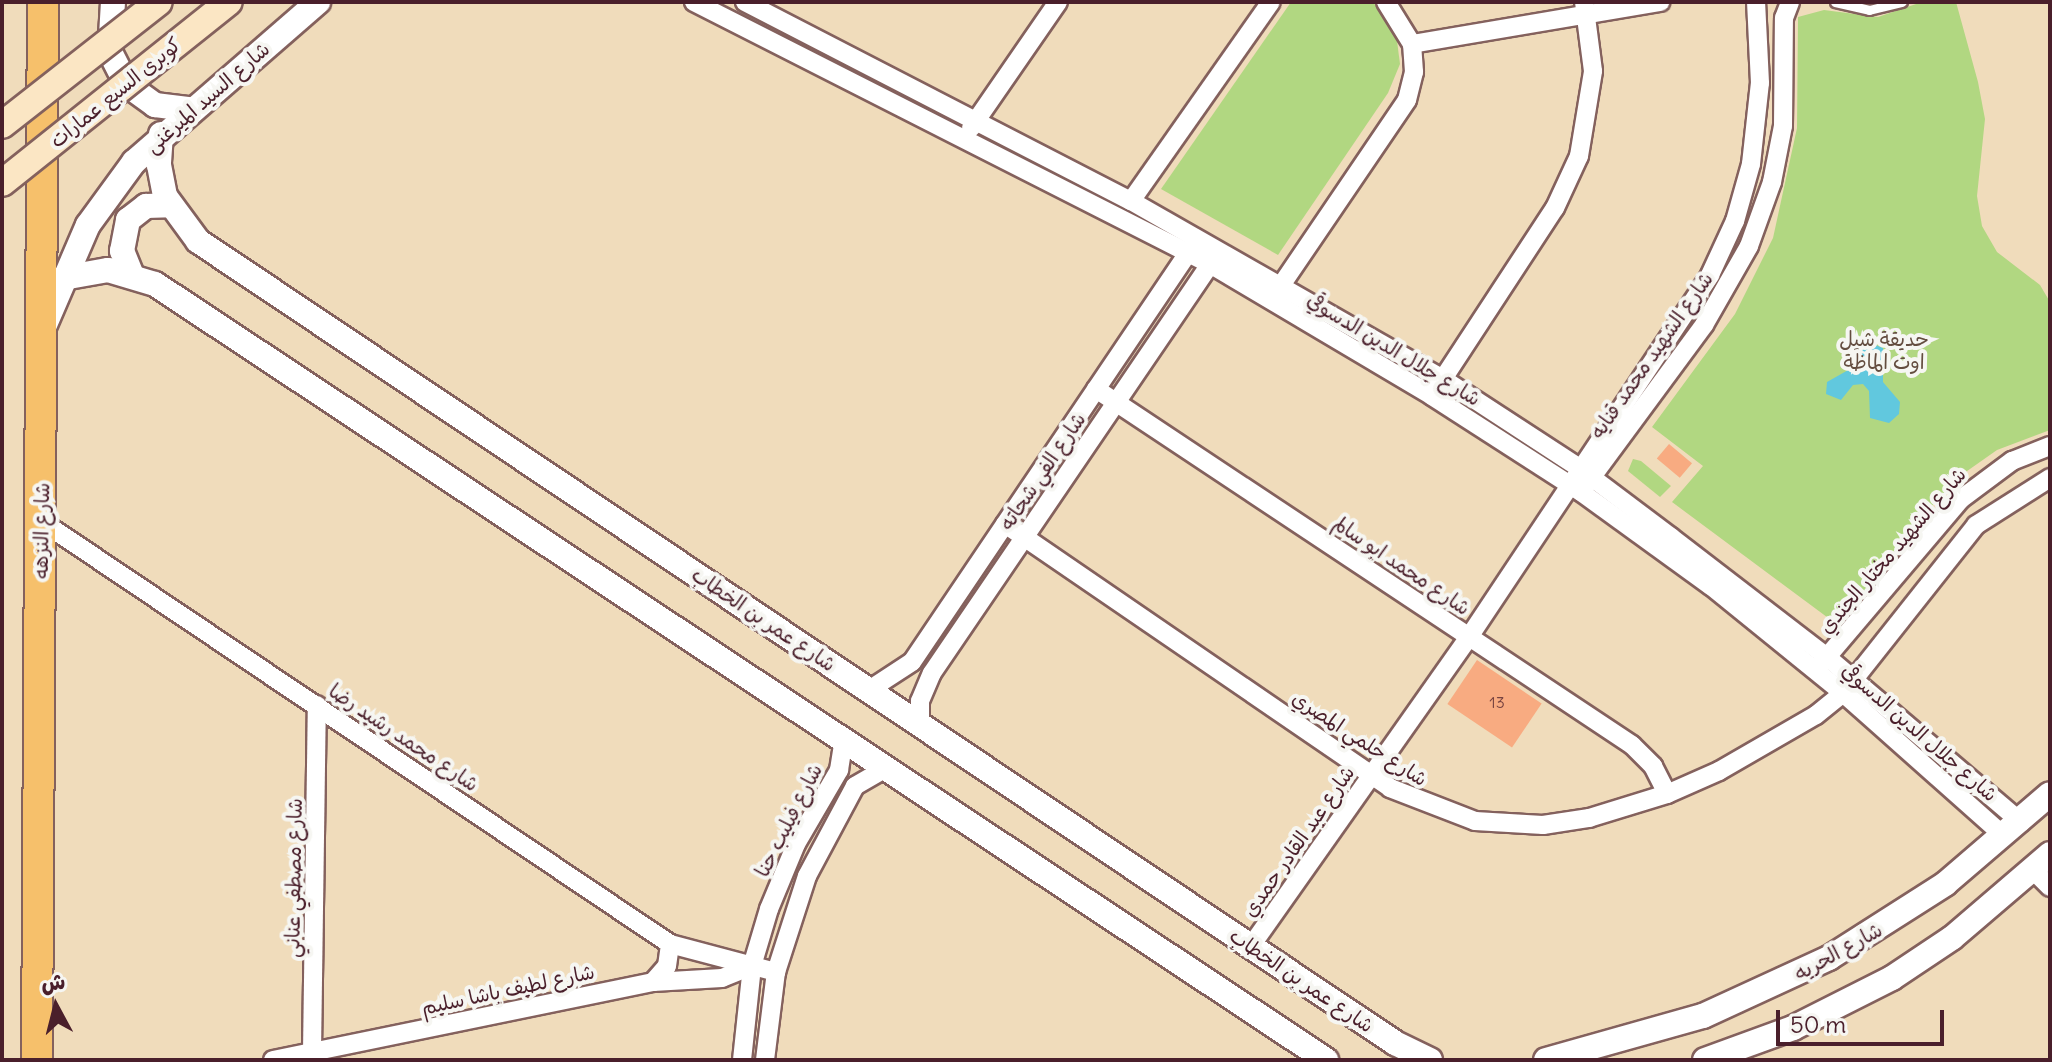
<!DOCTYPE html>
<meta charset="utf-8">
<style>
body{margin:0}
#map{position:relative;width:2052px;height:1062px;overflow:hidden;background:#f0dcbb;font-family:Delius,"Playpen Sans Arabic",sans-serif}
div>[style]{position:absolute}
.green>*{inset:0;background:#b1d781}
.water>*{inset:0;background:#61c8de}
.building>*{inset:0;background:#f8ab81;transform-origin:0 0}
.roads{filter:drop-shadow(2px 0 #84615d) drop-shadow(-2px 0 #84615d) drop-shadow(0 2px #84615d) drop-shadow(0 -2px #84615d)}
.service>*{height:9px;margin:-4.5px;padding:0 4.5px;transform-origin:4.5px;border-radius:4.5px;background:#fff}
.minor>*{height:18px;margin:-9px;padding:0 9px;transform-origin:9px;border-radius:9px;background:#fff}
.tertiary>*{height:24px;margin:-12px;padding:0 12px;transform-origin:12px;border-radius:12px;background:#fff}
.primary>*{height:30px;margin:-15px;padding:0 15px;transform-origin:15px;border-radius:15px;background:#f6c06b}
.bridges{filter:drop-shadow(2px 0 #84615d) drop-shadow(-2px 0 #84615d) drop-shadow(0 2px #84615d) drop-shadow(0 -2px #84615d)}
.secondary-bridge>*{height:26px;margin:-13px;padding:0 13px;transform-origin:13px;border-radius:13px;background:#fbe6c4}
span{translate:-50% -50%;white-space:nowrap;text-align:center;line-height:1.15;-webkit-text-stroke:8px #f6f6f2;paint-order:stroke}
.number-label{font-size:16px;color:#764240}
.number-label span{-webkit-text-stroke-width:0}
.street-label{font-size:20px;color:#4a1f2b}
.park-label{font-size:20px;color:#644d40}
.frame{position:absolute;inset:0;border:4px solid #4a1f2b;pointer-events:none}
.north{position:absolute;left:16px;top:966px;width:80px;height:80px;-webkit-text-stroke:6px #f6f6f2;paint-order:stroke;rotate:353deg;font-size:22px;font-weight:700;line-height:32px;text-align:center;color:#4a1f2b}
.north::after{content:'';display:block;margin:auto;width:28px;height:36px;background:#4a1f2b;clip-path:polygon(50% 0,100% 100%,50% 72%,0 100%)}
.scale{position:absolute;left:1776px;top:1010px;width:168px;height:36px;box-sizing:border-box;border:4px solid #4a1f2b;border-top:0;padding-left:10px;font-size:24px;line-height:28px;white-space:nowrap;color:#4a1f2b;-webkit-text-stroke:6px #f6f6f2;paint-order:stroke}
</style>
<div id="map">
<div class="green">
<i style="clip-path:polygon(1291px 2px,1373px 2px,1396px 33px,1400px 64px,1388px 93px,1278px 255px,1161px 189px)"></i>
<i style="clip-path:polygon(1922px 2px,1956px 2px,1978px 82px,1985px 119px,1977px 196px,1982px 226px,1997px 252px,2040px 285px,2050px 302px,2050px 430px,1997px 450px,1960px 476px,1929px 509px,1880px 580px,1835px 623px,1672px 502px,1703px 466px,1652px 427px,1735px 314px,1773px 238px,1797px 128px,1798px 17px,1824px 10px,1878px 17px)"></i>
<i style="clip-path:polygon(1633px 459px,1641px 461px,1671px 486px,1660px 497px,1628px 471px)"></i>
</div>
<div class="water">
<i style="clip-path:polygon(1865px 341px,1883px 348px,1883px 382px,1900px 402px,1899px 414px,1889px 423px,1870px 418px,1869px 391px,1863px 384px,1853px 385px,1841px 400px,1826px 394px,1827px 382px,1850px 369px,1856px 349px)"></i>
</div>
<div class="building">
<i style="left:1669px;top:444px;width:30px;height:19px;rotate:40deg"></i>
<i style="left:1477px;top:660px;width:78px;height:53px;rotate:34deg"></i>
</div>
<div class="roads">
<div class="service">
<i style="left:1835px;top:2px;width:35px;rotate:13deg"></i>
<i style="left:1869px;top:10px;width:34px;rotate:-14deg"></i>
</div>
<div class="minor">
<i style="left:694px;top:2px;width:579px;rotate:26.92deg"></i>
<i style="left:1210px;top:264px;width:258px;rotate:30.7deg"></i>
<i style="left:1432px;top:396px;width:177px;rotate:32.8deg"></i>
<i style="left:1581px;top:492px;width:160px;rotate:35.9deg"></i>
<i style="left:1711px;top:586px;width:170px;rotate:39deg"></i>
<i style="left:1843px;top:693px;width:215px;rotate:41.6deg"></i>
<i style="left:745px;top:2px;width:434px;rotate:27.3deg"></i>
<i style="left:1131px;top:201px;width:359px;rotate:29.7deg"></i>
<i style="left:1443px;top:379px;width:161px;rotate:33.1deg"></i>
<i style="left:1578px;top:467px;width:116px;rotate:37deg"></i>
<i style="left:1671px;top:537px;width:197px;rotate:37.6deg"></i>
<i style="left:1827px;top:657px;width:255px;rotate:40.4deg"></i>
<i style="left:1412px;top:44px;width:252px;rotate:-9.6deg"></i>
<i style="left:971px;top:128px;width:153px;rotate:-55.4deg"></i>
<i style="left:1131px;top:201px;width:243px;rotate:-54.9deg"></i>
<i style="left:1282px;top:284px;width:222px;rotate:-55.8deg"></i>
<i style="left:1407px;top:100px;width:29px;rotate:-76deg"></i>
<i style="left:1414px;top:72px;width:28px;rotate:-94deg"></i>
<i style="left:1412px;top:44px;width:49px;rotate:-121.8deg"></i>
<i style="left:1437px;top:388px;width:215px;rotate:-56.8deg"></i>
<i style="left:1555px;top:208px;width:57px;rotate:-65.2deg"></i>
<i style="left:1579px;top:156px;width:86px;rotate:-80.6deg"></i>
<i style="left:1593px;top:71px;width:70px;rotate:-97.4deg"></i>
<i style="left:1096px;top:389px;width:643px;rotate:33.59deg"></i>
<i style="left:1632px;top:745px;width:30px;rotate:45deg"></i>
<i style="left:1653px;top:766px;width:31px;rotate:63deg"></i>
<i style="left:1586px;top:485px;width:199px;rotate:-53.6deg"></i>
<i style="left:1704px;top:325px;width:91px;rotate:-60.3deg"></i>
<i style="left:1749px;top:246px;width:68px;rotate:-70.2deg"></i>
<i style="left:1772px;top:182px;width:57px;rotate:-78.9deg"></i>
<i style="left:1783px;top:126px;width:108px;rotate:-89.5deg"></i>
<i style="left:1784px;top:18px;width:17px;rotate:-69deg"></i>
<i style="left:41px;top:521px;width:758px;rotate:33.92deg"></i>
<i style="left:670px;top:944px;width:110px;rotate:14.8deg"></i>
<i style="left:1005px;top:524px;width:467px;rotate:34.4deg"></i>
<i style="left:1390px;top:788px;width:91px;rotate:21.2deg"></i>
<i style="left:1475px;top:821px;width:68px;rotate:3.4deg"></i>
<i style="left:1543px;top:825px;width:47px;rotate:-8.7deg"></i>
<i style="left:1589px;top:818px;width:82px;rotate:-17.1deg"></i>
<i style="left:1667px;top:794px;width:57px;rotate:-23.9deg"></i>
<i style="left:1719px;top:771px;width:112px;rotate:-30deg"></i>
<i style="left:1816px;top:715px;width:35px;rotate:-39deg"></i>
<i style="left:1843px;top:693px;width:214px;rotate:-51.6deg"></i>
<i style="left:1976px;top:525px;width:88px;rotate:-32.4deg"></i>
<i style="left:1821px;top:664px;width:216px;rotate:-49.7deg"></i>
<i style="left:1961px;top:499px;width:64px;rotate:-36.7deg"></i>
<i style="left:2012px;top:461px;width:41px;rotate:-21.5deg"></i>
<i style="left:869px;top:690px;width:51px;rotate:-33.1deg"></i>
<i style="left:912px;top:662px;width:504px;rotate:-55.99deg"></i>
<i style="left:920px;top:724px;width:23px;rotate:-90deg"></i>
<i style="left:920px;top:701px;width:30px;rotate:-67deg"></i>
<i style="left:932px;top:673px;width:503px;rotate:-55.77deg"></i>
<i style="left:2033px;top:870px;width:24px;rotate:45deg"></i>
<i style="left:1251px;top:946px;width:378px;rotate:-54.8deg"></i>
<i style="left:1469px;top:637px;width:435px;rotate:-56.3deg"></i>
<i style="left:1710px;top:275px;width:60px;rotate:-65.2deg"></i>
<i style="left:1735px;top:221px;width:59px;rotate:-74.3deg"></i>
<i style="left:1751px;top:164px;width:81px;rotate:-83.7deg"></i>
<i style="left:1760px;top:83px;width:81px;rotate:-92.8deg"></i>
<i style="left:653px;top:982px;width:21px;rotate:-49deg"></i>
<i style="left:667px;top:966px;width:22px;rotate:-82deg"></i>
<i style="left:312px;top:1052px;width:347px;rotate:-89.2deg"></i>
<i style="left:273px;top:1060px;width:388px;rotate:-11.6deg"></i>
<i style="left:653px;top:982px;width:69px;rotate:-3.3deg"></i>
<i style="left:722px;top:978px;width:32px;rotate:-22deg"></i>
<i style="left:742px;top:1060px;width:95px;rotate:-83.9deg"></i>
<i style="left:752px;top:966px;width:59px;rotate:-73.4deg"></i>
<i style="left:769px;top:909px;width:70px;rotate:-67.4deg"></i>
<i style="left:796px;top:844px;width:86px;rotate:-59.8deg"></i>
<i style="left:839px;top:770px;width:30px;rotate:-81deg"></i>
<i style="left:765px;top:1060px;width:89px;rotate:-82.9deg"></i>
<i style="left:776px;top:972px;width:101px;rotate:-72.1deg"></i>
<i style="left:807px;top:876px;width:102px;rotate:-61.9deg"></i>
<i style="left:855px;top:786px;width:36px;rotate:-30deg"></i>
</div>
<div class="tertiary">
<i style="left:113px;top:2px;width:50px;rotate:93.4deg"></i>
<i style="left:110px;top:52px;width:36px;rotate:63deg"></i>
<i style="left:126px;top:84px;width:36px;rotate:36deg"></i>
<i style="left:155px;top:105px;width:35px;rotate:7deg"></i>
<i style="left:161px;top:134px;width:31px;rotate:94deg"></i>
<i style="left:159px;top:165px;width:32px;rotate:79deg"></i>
<i style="left:165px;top:196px;width:56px;rotate:53.7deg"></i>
<i style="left:198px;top:241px;width:1441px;rotate:33.82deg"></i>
<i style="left:1395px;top:1043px;width:39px;rotate:26deg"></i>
<i style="left:131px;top:273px;width:24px;rotate:-112deg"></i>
<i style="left:122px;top:251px;width:32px;rotate:-79deg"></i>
<i style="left:128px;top:220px;width:23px;rotate:-38deg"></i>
<i style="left:146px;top:206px;width:24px;rotate:-2deg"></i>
<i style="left:63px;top:278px;width:46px;rotate:-10.1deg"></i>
<i style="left:108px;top:270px;width:49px;rotate:16.6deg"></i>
<i style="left:155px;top:284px;width:1405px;rotate:33.53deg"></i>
<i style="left:44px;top:327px;width:111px;rotate:-66.7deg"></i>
<i style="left:88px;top:225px;width:78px;rotate:-53.9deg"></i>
<i style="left:134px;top:162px;width:244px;rotate:-41deg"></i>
<i style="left:1546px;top:1060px;width:163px;rotate:-15.7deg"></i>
<i style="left:1703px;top:1016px;width:139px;rotate:-24.7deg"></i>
<i style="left:1829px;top:958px;width:138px;rotate:-32.5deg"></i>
<i style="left:1945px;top:884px;width:138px;rotate:-40.6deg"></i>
<i style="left:1705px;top:1060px;width:94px;rotate:-20deg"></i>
<i style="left:1793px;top:1028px;width:111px;rotate:-26.8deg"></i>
<i style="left:1892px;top:978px;width:72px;rotate:-33.7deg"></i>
<i style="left:1952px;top:938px;width:129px;rotate:-40.6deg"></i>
</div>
<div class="primary">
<i style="left:37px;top:1060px;width:1058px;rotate:-89.68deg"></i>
</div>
</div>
<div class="bridges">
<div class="secondary-bridge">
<i style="left:2px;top:125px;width:199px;rotate:-38.1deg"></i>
<i style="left:2px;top:183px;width:290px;rotate:-38.6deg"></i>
</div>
</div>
<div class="number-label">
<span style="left:1497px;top:702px">13</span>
</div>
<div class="street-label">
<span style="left:115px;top:92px;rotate:-39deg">كوبرى السبع عمارات</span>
<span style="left:207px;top:97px;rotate:-41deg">شارع السيد الميرغنى</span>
<span style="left:1394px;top:349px;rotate:31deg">شارع جلال الدين الدسوقي</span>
<span style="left:1651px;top:355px;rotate:-55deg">شارع الشهيد محمد قنايه</span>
<span style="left:1042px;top:471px;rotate:-56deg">شارع الفي شحاته</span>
<span style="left:41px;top:531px;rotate:-89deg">شارع النزهه</span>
<span style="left:1892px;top:550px;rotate:-49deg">شارع الشهيد مختار الجندي</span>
<span style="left:1402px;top:565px;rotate:34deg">شارع محمد ابو سالم</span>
<span style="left:764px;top:619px;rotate:34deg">شارع عمر بن الخطاب</span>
<span style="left:1920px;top:732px;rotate:41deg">شارع جلال الدين الدسوقي</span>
<span style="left:404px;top:737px;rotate:34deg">شارع محمد رشيد رضا</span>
<span style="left:1360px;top:738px;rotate:33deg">شارع حلمي المصري</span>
<span style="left:788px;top:820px;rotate:-63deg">شارع فيليب حنا</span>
<span style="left:1298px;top:841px;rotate:-55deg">شارع عبد القادر حمدي</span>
<span style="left:293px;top:878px;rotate:-89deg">شارع مصطفي عناني</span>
<span style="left:1838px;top:951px;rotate:-29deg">شارع الحريه</span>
<span style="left:1302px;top:980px;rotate:34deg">شارع عمر بن الخطاب</span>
<span style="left:508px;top:989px;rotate:-12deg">شارع لطيف باشا سليم</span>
</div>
<div class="park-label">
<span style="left:1884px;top:350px">حديقة شيل<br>اوت الماظة</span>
</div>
<div class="frame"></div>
<div class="north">ش</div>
<div class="scale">50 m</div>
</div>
